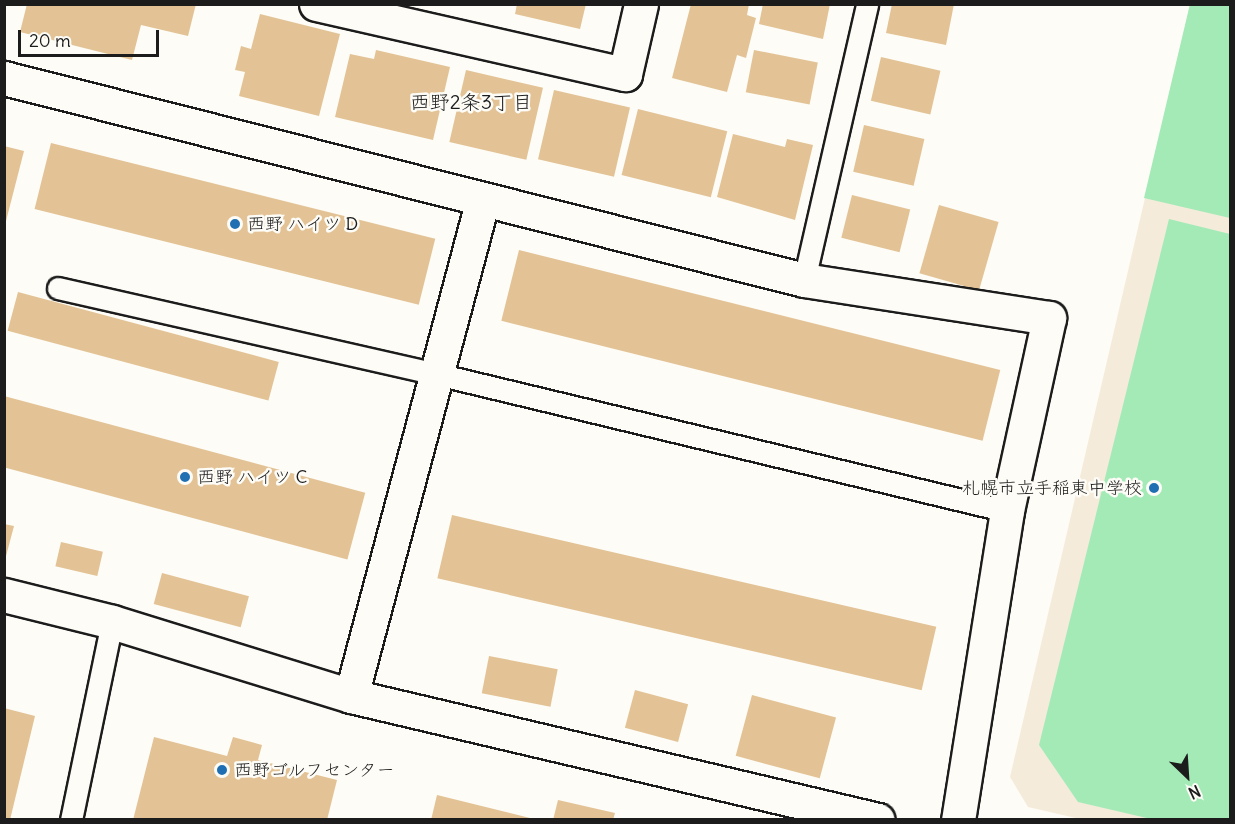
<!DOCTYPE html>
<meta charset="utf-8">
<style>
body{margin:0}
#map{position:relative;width:1235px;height:824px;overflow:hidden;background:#fdfcf7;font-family:Delius,"Klee One",sans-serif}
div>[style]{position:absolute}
.built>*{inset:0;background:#f5ebda}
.green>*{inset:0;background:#a3eab7}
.building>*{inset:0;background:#e3c395;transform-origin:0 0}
.roads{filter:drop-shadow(2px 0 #1c1c1c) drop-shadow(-2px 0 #1c1c1c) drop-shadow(0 2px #1c1c1c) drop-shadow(0 -2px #1c1c1c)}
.lane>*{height:21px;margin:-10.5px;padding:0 10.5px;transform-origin:10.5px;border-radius:10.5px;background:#fdfcf7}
.street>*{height:33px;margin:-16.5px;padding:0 16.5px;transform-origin:16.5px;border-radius:16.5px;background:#fdfcf7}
.dots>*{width:16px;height:16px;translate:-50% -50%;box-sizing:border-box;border:3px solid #fdfcf7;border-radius:50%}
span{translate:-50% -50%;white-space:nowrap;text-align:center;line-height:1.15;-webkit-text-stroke:5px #fdfcf7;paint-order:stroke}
.poi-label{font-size:18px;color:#1c1c1c}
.left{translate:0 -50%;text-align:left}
.right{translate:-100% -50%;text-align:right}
.neighbourhood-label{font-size:20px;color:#1c1c1c}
.frame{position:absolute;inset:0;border:6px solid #1c1c1c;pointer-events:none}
.north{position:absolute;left:1157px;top:746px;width:60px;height:60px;-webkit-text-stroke:4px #fdfcf7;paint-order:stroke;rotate:155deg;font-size:16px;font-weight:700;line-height:24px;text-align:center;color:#1c1c1c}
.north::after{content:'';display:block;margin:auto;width:21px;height:27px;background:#1c1c1c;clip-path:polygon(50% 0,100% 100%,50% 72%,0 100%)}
.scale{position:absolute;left:18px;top:30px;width:141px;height:27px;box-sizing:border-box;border:3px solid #1c1c1c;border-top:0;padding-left:8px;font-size:18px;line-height:21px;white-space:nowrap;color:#1c1c1c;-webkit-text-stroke:4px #fdfcf7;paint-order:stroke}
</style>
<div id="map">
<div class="built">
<i style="clip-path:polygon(1190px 5px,1230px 5px,1230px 819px,1080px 819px,1028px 807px,1010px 777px)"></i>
</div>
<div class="green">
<i style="clip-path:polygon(1190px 4px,1230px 5px,1230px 218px,1144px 198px)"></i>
<i style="clip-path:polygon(1169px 219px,1230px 234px,1230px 819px,1151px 819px,1078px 802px,1039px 745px)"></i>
</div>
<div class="building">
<i style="clip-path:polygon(27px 4px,196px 4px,188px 36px,141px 25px,132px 60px,20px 32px)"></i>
<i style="clip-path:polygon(517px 4px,586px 4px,580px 29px,515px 14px)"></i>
<i style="clip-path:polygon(691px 4px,749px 4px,747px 15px,756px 18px,746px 58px,737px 55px,727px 92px,672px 78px)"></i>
<i style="clip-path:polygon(763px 4px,830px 4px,823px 39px,759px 24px)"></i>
<i style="clip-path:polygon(892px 4px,954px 4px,946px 45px,886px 33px)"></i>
<i style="clip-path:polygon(260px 14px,340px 34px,319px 116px,239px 96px,245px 72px,235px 70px,241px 46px,251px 49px)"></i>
<i style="clip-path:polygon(376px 50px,450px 67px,433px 140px,335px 117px,350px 54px,374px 59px)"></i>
<i style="left:754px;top:50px;width:65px;height:43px;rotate:11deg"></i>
<i style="left:881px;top:57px;width:61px;height:45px;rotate:13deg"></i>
<i style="left:466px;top:70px;width:79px;height:74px;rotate:13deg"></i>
<i style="left:554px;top:90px;width:78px;height:71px;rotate:13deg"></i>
<i style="left:638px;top:109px;width:92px;height:68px;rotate:14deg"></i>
<i style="left:864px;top:125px;width:62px;height:48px;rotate:13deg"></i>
<i style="clip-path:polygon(733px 134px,785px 147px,787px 139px,813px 145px,795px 220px,717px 197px)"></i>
<i style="left:51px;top:143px;width:396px;height:68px;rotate:14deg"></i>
<i style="clip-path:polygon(4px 146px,24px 151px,5px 225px,4px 225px)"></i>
<i style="left:852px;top:195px;width:60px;height:44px;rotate:14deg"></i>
<i style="left:939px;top:205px;width:62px;height:71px;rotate:16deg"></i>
<i style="left:519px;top:250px;width:496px;height:73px;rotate:14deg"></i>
<i style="left:18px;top:292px;width:270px;height:40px;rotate:15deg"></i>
<i style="left:4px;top:396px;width:374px;height:69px;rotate:15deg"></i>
<i style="left:452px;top:515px;width:497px;height:65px;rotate:13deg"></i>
<i style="clip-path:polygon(4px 524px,14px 526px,5px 560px,4px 560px)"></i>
<i style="left:61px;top:542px;width:43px;height:25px;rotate:13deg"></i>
<i style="left:162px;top:573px;width:90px;height:32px;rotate:15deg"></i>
<i style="left:489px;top:656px;width:70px;height:38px;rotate:11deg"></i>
<i style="left:635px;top:690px;width:55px;height:39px;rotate:15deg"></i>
<i style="left:752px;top:695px;width:87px;height:63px;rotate:15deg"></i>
<i style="clip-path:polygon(4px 708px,35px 716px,10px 820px,4px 820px)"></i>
<i style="clip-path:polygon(154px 737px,227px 756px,233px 737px,262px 745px,258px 760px,337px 780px,327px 820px,133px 820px)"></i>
<i style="clip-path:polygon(437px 795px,534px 819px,533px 820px,431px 820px)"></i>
<i style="clip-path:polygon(558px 800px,615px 813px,613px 820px,553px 820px)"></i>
</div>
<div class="roads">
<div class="lane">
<i style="left:804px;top:280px;width:283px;rotate:-77.1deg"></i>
<i style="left:58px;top:288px;width:389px;rotate:12.8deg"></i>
<i style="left:437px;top:374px;width:586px;rotate:13.51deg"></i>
<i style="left:71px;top:820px;width:202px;rotate:-78.3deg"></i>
</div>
<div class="street">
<i style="left:316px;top:4px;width:317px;rotate:12.8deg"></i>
<i style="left:625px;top:74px;width:72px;rotate:-77.1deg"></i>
<i style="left:4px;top:78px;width:825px;rotate:14.17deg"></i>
<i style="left:804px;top:280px;width:248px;rotate:8.8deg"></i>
<i style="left:1049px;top:318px;width:198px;rotate:102.3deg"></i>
<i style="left:1007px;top:511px;width:313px;rotate:99deg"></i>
<i style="left:4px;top:595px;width:111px;rotate:14deg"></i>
<i style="left:112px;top:622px;width:250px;rotate:17.2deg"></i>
<i style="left:351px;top:696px;width:541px;rotate:13.24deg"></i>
<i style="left:351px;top:696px;width:514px;rotate:-75.13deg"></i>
</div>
</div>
<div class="dots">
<i style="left:235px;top:224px;background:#1f6fb2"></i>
<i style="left:185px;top:477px;background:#1f6fb2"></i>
<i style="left:1154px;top:488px;background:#1f6fb2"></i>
<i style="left:222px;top:770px;background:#1f6fb2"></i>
</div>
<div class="poi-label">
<span class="left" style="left:247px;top:224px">西野 ハイツ D</span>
<span class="left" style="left:197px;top:477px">西野 ハイツ C</span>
<span class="right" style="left:1142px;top:488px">札幌市立手稲東中学校</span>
<span class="left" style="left:234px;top:770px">西野ゴルフセンター</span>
</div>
<div class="neighbourhood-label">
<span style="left:471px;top:101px">西野2条3丁目</span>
</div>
<div class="frame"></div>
<div class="north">N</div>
<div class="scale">20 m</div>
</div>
